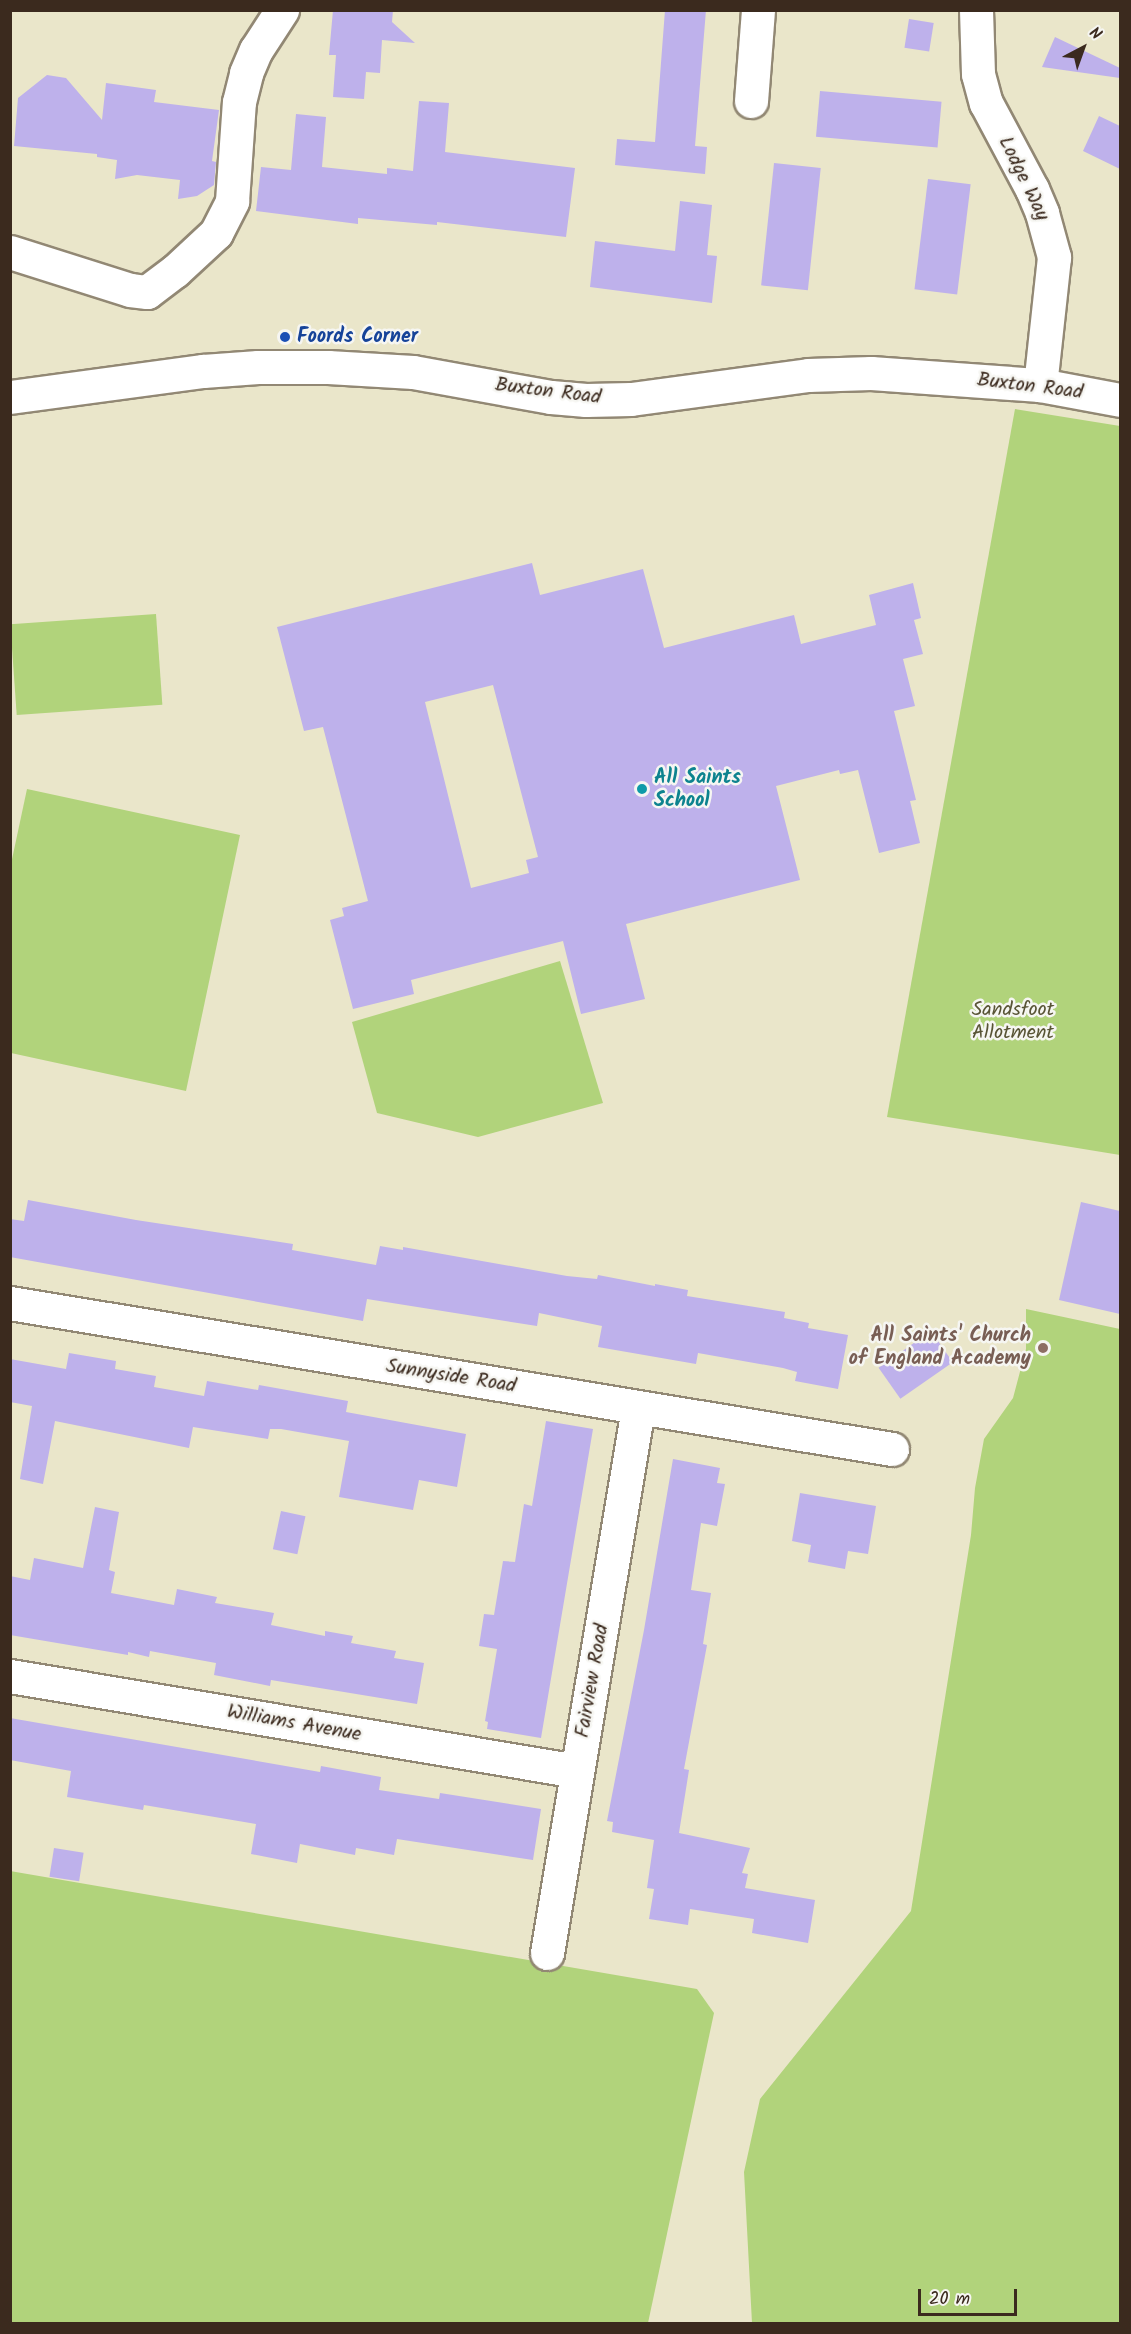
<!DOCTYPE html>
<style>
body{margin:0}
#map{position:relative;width:1131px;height:2334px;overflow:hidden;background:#eae6ca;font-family:Kalam,sans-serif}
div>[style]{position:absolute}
.green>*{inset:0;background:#b1d37b;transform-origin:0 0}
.building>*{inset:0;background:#beb1eb;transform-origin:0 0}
.roads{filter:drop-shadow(2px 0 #928874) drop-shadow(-2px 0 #928874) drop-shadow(0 2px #928874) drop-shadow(0 -2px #928874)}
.minor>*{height:33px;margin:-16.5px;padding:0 16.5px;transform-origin:16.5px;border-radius:16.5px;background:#fff}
.highway>*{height:33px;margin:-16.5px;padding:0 16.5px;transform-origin:16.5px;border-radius:16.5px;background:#fff}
.dots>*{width:16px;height:16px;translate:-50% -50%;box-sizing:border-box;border:3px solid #f6f6f2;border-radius:50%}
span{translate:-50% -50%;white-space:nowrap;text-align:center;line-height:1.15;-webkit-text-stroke:5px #f6f6f2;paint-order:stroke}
.street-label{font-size:20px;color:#3b2a1e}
.transit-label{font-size:20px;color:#164399;font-weight:700}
.left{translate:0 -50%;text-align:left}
.culture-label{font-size:20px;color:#0d838f;font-weight:700}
.park-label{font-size:20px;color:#585435}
.education-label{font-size:20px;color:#785e54;font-weight:700}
.right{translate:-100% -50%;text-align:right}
.frame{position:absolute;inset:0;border:12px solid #3b2a1e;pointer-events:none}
.north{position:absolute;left:1053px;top:18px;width:60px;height:60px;-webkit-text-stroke:4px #f6f6f2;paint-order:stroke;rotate:41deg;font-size:16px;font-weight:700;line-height:24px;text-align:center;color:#3b2a1e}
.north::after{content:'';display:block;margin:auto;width:21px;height:27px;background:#3b2a1e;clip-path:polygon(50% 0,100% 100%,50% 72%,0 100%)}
.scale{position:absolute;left:918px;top:2289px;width:99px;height:27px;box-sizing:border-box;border:3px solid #3b2a1e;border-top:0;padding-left:8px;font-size:18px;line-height:21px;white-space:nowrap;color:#3b2a1e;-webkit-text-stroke:4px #f6f6f2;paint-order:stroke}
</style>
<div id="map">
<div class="green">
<i style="clip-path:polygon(1015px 409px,1120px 426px,1120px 1155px,887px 1117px)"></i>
<i style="left:156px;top:614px;width:91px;height:146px;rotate:86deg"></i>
<i style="clip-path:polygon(27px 789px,240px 835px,186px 1091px,11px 1053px,11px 864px)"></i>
<i style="clip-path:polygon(560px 961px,603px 1103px,478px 1137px,377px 1113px,352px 1022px)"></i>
<i style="clip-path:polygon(1026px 1309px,1120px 1329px,1120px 2323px,752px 2323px,744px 2172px,760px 2099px,911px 1911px,971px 1535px,975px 1488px,984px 1439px,1013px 1398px,1026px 1349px)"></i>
<i style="clip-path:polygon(10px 1871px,697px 1989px,714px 2013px,648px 2323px,11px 2323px)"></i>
</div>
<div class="building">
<i style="clip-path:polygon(333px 10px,393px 10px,392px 22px,415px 43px,382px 40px,380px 73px,366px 72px,364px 99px,333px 97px,336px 55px,329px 55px)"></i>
<i style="clip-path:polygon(665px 10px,706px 10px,695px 146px,707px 147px,705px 174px,615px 165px,617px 139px,655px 142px)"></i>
<i style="left:909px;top:19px;width:25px;height:29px;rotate:9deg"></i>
<i style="clip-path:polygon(1055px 37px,1120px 68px,1120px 78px,1042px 67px)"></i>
<i style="clip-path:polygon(47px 75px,66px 78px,102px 120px,106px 83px,156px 90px,154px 102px,219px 110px,212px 161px,216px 162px,214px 185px,197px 196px,178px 199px,180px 180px,137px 175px,115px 179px,117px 160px,97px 157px,97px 154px,14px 146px,18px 98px)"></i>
<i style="left:820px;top:91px;width:122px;height:46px;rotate:5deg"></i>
<i style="clip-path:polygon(419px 101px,449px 103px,445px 152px,575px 168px,566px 237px,437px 222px,437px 225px,358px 218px,358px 224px,256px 211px,261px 167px,291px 170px,296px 114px,326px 117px,322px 167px,387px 174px,387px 168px,413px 171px)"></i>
<i style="clip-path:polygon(1099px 116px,1120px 126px,1120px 169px,1083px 151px)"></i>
<i style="left:774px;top:163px;width:47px;height:123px;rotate:6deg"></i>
<i style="left:928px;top:179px;width:43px;height:111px;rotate:7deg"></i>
<i style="clip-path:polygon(680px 201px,712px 205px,707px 255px,717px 256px,712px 303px,590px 287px,595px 241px,675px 251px)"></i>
<i style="clip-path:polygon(evenodd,532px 563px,540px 595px,643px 569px,664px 648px,794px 615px,801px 644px,876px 625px,869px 595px,913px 583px,921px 618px,914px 620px,923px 654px,903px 659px,915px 706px,894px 711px,916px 800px,910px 801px,920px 843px,879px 853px,858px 770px,840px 774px,839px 770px,776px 786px,800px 880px,626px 924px,645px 999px,581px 1014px,563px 941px,411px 980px,414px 994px,353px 1009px,330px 920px,344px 916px,342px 908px,368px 901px,323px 727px,304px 731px,277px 627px,532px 563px,493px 685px,538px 857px,526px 860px,529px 873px,471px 888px,425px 702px,493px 685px)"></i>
<i style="clip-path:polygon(28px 1200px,136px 1220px,293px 1244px,292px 1250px,376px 1265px,380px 1246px,403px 1250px,403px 1247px,567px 1276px,597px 1279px,598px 1275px,655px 1286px,655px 1284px,688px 1290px,687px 1296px,785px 1312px,784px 1318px,809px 1323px,808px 1328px,848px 1335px,838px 1389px,795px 1381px,797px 1372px,783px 1368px,698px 1353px,696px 1364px,598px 1347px,602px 1326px,539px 1313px,537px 1326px,367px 1299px,363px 1321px,10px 1257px,10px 1219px,24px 1221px)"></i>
<i style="clip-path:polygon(1081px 1202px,1120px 1211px,1120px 1314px,1059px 1300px)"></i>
<i style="left:931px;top:1331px;width:38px;height:64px;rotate:55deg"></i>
<i style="clip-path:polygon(69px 1353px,116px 1361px,115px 1369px,156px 1376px,154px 1387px,204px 1396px,207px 1381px,258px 1390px,259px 1385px,348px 1401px,346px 1412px,466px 1434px,457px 1487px,419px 1480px,413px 1510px,339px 1497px,349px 1441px,281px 1429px,270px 1429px,268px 1439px,193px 1427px,189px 1448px,55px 1421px,43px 1484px,20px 1479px,32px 1406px,10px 1402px,10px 1359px,66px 1369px)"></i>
<i style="clip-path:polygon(546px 1421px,593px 1429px,541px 1738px,487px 1729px,488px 1722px,485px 1721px,497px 1649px,479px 1646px,484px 1614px,494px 1615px,503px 1561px,515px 1562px,524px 1504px,532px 1506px)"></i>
<i style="clip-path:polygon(673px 1459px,720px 1468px,717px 1483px,725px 1484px,717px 1526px,701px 1523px,691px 1590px,711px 1593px,703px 1644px,707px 1645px,684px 1769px,689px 1770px,679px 1833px,750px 1848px,742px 1873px,748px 1874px,745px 1888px,815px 1900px,808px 1943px,752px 1933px,754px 1919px,690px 1909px,688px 1925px,649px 1919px,654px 1889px,647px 1888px,654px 1840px,612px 1832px,613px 1822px,607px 1821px,644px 1630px)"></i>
<i style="clip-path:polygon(800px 1493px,876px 1506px,868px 1554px,848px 1551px,845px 1569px,808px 1562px,811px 1545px,792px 1541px)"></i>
<i style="clip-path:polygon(95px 1507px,119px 1512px,109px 1570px,115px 1572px,111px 1593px,174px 1605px,177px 1589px,217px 1597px,215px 1603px,274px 1613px,271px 1625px,325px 1636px,325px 1631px,353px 1636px,351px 1643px,396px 1651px,394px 1658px,424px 1663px,417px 1704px,271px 1680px,270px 1686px,214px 1675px,216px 1663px,150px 1651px,149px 1657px,128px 1652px,128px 1655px,10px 1635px,10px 1576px,30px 1580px,34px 1558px,83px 1568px)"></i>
<i style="left:281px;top:1511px;width:25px;height:39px;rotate:12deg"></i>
<i style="clip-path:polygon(10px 1718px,320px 1772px,321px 1766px,381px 1777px,379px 1790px,439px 1799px,440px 1793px,541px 1809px,533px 1860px,397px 1839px,394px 1855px,356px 1848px,355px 1855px,300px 1844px,297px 1863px,251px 1854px,256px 1824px,144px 1805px,143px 1810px,67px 1797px,71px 1771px,10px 1760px)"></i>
<i style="left:54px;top:1848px;width:30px;height:29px;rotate:9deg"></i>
</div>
<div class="roads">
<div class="minor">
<i style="left:976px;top:10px;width:64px;rotate:88.2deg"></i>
<i style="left:978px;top:74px;width:30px;rotate:75deg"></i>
<i style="left:986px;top:103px;width:98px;rotate:61.9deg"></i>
<i style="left:1032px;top:189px;width:26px;rotate:67deg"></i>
<i style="left:1042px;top:213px;width:46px;rotate:74.7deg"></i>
<i style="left:1054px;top:257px;width:129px;rotate:96.2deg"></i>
<i style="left:751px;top:101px;width:91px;rotate:-85.6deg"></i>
<i style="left:10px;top:252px;width:126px;rotate:17.6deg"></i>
<i style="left:130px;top:290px;width:17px;rotate:7deg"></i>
<i style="left:147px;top:292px;width:35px;rotate:-37deg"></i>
<i style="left:175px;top:271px;width:56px;rotate:-42.8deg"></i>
<i style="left:216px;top:233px;width:36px;rotate:-63deg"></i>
<i style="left:232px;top:201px;width:99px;rotate:-86deg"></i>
<i style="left:239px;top:102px;width:30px;rotate:-76deg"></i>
<i style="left:246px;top:73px;width:25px;rotate:-67deg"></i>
<i style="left:256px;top:50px;width:48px;rotate:-57deg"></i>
<i style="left:10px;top:1303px;width:894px;rotate:9.4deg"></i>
<i style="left:10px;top:1676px;width:575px;rotate:9.51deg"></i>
<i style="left:547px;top:1953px;width:553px;rotate:-80.52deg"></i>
</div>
<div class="highway">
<i style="left:10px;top:397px;width:195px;rotate:-7.7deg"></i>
<i style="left:203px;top:371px;width:55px;rotate:-4.2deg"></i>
<i style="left:258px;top:367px;width:70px"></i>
<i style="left:328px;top:367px;width:85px;rotate:3.4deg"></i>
<i style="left:413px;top:372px;width:140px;rotate:10.3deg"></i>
<i style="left:551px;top:397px;width:35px;rotate:5deg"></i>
<i style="left:586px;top:400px;width:45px;rotate:-1.3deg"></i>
<i style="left:631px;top:399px;width:179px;rotate:-7.7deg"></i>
<i style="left:808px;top:375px;width:63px;rotate:-1.8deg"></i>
<i style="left:871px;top:373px;width:169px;rotate:4.1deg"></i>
<i style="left:1040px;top:385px;width:81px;rotate:10.6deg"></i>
</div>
</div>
<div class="dots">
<i style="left:285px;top:337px;background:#1a4fb4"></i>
<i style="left:642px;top:789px;background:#0f9aa8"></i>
<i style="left:1043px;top:1348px;background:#8d6e63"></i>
</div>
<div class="street-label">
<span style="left:1023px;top:179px;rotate:64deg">Lodge Way</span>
<span style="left:1030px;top:387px;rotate:7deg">Buxton Road</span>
<span style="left:548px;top:392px;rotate:7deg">Buxton Road</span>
<span style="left:451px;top:1377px;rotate:9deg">Sunnyside Road</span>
<span style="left:593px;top:1681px;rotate:-80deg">Fairview Road</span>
<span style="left:294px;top:1724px;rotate:10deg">Williams Avenue</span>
</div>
<div class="transit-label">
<span class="left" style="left:297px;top:337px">Foords Corner</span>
</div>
<div class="culture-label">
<span class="left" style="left:654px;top:790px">All Saints<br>School</span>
</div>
<div class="park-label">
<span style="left:1013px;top:1022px">Sandsfoot<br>Allotment</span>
</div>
<div class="education-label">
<span class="right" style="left:1031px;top:1348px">All Saints' Church<br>of England Academy</span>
</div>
<div class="frame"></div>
<div class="north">N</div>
<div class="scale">20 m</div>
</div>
